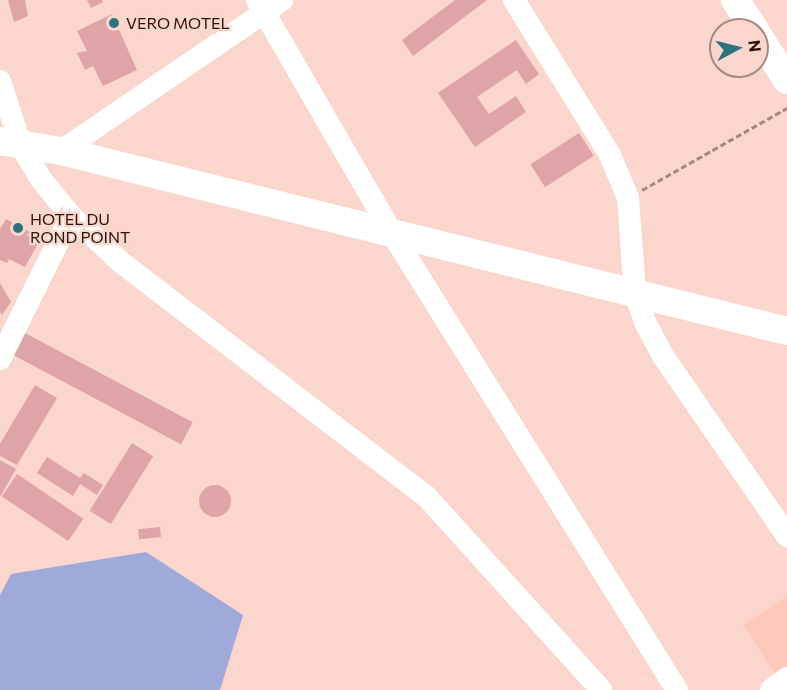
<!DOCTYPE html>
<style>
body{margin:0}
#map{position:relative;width:787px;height:690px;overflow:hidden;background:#fad6cd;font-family:Commissioner,sans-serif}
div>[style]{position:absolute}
.built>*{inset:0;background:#fec8ba}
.green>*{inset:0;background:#9faadb}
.building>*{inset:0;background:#dfa4a7;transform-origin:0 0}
.round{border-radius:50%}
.path>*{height:3px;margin-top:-1.5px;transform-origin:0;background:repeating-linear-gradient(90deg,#a3867e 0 6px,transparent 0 9px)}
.minor>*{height:22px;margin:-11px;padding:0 11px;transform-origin:11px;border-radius:11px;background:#fff}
.major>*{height:28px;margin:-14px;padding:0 14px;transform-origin:14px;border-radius:14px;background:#fff}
.dots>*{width:16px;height:16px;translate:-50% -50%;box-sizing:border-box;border:3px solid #fad6cd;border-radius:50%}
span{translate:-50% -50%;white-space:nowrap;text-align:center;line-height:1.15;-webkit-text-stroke:4.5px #fad6cd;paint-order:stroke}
.poi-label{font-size:16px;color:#28140f}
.left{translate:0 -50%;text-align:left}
.north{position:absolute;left:709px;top:18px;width:60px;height:60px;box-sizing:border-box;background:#fad6cd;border:2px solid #a68881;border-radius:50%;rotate:83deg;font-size:16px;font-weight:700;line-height:24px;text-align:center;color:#28140f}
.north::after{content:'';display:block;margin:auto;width:21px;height:27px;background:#2e7282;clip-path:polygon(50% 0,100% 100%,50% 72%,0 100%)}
</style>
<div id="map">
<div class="built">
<i style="clip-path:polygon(787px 596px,787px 678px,781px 683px,743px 625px)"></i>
</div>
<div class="green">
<i style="clip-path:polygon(146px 552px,243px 615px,220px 690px,0 690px,0 595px,11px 574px)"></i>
</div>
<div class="building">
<i style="clip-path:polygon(8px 0,25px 0,28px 16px,14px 22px)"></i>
<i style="clip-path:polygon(87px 0,102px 0,103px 2px,91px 8px)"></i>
<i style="clip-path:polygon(455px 0,487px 0,413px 56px,402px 40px)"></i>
<i style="clip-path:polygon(112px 14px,137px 70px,103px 86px,93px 66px,85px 70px,77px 53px,87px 51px,77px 31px)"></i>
<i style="clip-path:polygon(516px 40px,539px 74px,526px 84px,517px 70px,477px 97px,489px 114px,516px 96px,526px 112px,475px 147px,438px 93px)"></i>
<i style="left:579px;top:133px;width:27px;height:58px;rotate:57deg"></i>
<i style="clip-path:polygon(6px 219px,41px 238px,25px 267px,9px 259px,7px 263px,0 260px,0 229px)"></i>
<i style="clip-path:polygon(0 283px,11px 302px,2px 315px,0 312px)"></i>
<i style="left:25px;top:333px;width:190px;height:25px;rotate:28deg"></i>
<i style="clip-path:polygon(35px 385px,57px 398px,17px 465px,0 456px,0 444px)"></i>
<i style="left:132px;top:443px;width:25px;height:80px;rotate:32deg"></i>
<i style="clip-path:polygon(47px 457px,80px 478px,84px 473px,103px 485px,97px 495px,80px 484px,73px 496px,37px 473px)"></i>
<i style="clip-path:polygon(0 460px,16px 469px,0 497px)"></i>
<i style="left:17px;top:474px;width:80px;height:27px;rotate:34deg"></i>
<i class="round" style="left:199px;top:485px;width:32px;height:32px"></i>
<i style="left:160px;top:527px;width:10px;height:22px;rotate:84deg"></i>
</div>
<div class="path">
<i style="left:642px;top:190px;width:167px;rotate:-29.5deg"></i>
</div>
<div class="minor">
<i style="left:257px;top:0;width:272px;rotate:59.9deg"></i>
<i style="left:393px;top:235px;width:536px;rotate:58.03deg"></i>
<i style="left:514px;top:0;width:182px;rotate:58.2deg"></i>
<i style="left:610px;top:155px;width:47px;rotate:67.3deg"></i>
<i style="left:628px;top:198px;width:96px;rotate:85.8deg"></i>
<i style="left:635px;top:294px;width:32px;rotate:70deg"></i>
<i style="left:646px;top:324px;width:36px;rotate:62deg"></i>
<i style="left:663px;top:356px;width:219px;rotate:55.4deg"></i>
<i style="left:0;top:81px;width:68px;rotate:72.1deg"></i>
<i style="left:21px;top:146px;width:37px;rotate:59deg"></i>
<i style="left:40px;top:178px;width:49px;rotate:50.8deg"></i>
<i style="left:71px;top:216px;width:69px;rotate:42.7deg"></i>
<i style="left:122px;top:263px;width:383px;rotate:37.5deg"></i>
<i style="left:426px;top:496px;width:261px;rotate:47.9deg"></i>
<i style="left:61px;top:151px;width:268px;rotate:-34.3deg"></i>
<i style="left:0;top:359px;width:160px;rotate:-63.6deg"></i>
<i style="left:771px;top:690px;width:20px;rotate:-37deg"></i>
</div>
<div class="major">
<i style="left:735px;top:0;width:36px;rotate:56deg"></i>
<i style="left:757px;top:34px;width:55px;rotate:56.9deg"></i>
<i style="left:0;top:141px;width:62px;rotate:9.3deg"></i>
<i style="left:61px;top:151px;width:748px;rotate:13.92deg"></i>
</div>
<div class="dots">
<i style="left:114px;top:23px;background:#2e7282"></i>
<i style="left:18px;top:228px;background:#2e7282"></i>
</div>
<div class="poi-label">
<span class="left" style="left:126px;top:23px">VERO MOTEL</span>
<span class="left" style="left:30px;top:228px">HOTEL DU<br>ROND POINT</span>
</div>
<div class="north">N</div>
</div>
